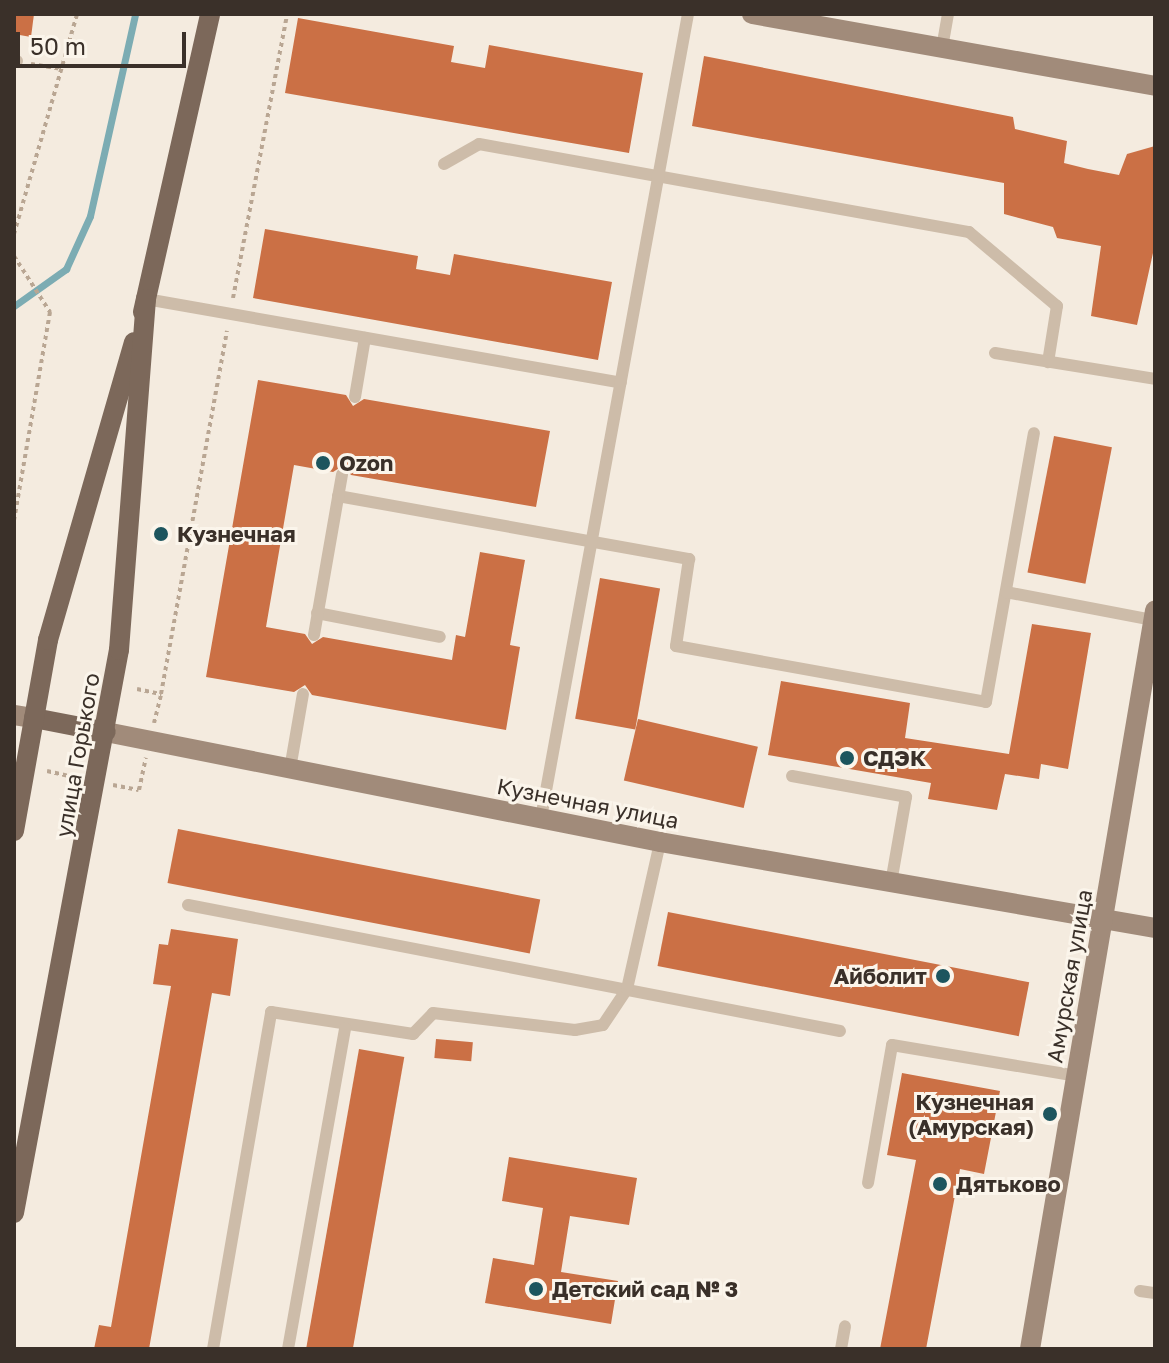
<!DOCTYPE html>
<meta charset="utf-8">
<style>
body{margin:0}
#map{position:relative;width:1169px;height:1363px;overflow:hidden;background:#f4ebdf;font-family:"Golos Text",sans-serif}
div>[style]{position:absolute}
.stream>*{height:7px;margin:-3.5px;padding:0 3.5px;transform-origin:3.5px;border-radius:3.5px;background:#7cacb3}
.building>*{inset:0;background:#cb7045;transform-origin:0 0}
.path>*{height:4px;margin-top:-2px;transform-origin:0;background:repeating-linear-gradient(90deg,#b9a693 0 4px,transparent 0 8px)}
.lane>*{height:12px;margin:-6px;padding:0 6px;transform-origin:6px;border-radius:6px;background:#cdbca9}
.secondary>*{height:20px;margin:-10px;padding:0 10px;transform-origin:10px;border-radius:10px;background:#a18b7a}
.primary>*{height:20px;margin:-10px;padding:0 10px;transform-origin:10px;border-radius:10px;background:#7c685a}
.dots>*{width:22px;height:22px;translate:-50% -50%;box-sizing:border-box;border:4px solid #fbf5eb;border-radius:50%}
span{translate:-50% -50%;white-space:nowrap;text-align:center;line-height:1.15;-webkit-text-stroke:6px #fbf5eb;paint-order:stroke}
.poi-label{font-size:22px;color:#3a3029;font-weight:700}
.left{translate:0 -50%;text-align:left}
.right{translate:-100% -50%;text-align:right}
.street-label{font-size:22px;color:#3a3029}
.frame{position:absolute;inset:0;border:16px solid #3a3029;pointer-events:none}
.scale{position:absolute;left:16px;top:32px;width:170px;height:36px;box-sizing:border-box;border:4px solid #3a3029;border-top:0;padding-left:10px;font-size:24px;line-height:28px;white-space:nowrap;color:#3a3029;-webkit-text-stroke:6px #fbf5eb;paint-order:stroke}
</style>
<div id="map">
<div class="stream">
<i style="left:14px;top:306px;width:64px;rotate:-35.4deg"></i>
<i style="left:66px;top:269px;width:58px;rotate:-65.6deg"></i>
<i style="left:90px;top:216px;width:207px;rotate:-77.4deg"></i>
</div>
<div class="building">
<i style="clip-path:polygon(14px 14px,34px 14px,31px 37px,14px 34px)"></i>
<i style="clip-path:polygon(298px 18px,454px 46px,451px 62px,485px 68px,489px 45px,643px 73px,629px 153px,285px 93px)"></i>
<i style="clip-path:polygon(704px 56px,1013px 117px,1015px 129px,1067px 141px,1064px 163px,1088px 169px,1119px 175px,1127px 154px,1155px 146px,1155px 244px,1137px 325px,1091px 316px,1101px 246px,1057px 238px,1053px 227px,1004px 214px,1004px 183px,692px 126px)"></i>
<i style="clip-path:polygon(265px 229px,418px 256px,416px 269px,450px 275px,454px 254px,612px 282px,598px 360px,253px 298px)"></i>
<i style="clip-path:polygon(258px 380px,346px 395px,353px 406px,364px 399px,550px 431px,536px 507px,351px 475px,344px 465px,333px 472px,294px 465px,266px 627px,305px 634px,312px 644px,323px 637px,452px 660px,456px 635px,465px 637px,480px 552px,525px 560px,510px 645px,520px 647px,506px 730px,312px 695px,305px 685px,294px 692px,206px 677px)"></i>
<i style="left:1054px;top:436px;width:59px;height:139px;rotate:11deg"></i>
<i style="left:600px;top:578px;width:61px;height:143px;rotate:10deg"></i>
<i style="clip-path:polygon(1032px 624px,1091px 633px,1068px 769px,1041px 764px,1039px 779px,1005px 774px,997px 810px,928px 799px,931px 783px,768px 755px,781px 681px,910px 703px,905px 738px,1009px 754px)"></i>
<i style="left:638px;top:719px;width:123px;height:63px;rotate:13deg"></i>
<i style="left:178px;top:829px;width:369px;height:55px;rotate:11deg"></i>
<i style="left:668px;top:912px;width:368px;height:55px;rotate:11deg"></i>
<i style="clip-path:polygon(171px 929px,238px 939px,230px 996px,212px 993px,149px 1349px,94px 1349px,99px 1325px,111px 1327px,171px 986px,153px 984px,159px 944px,168px 945px)"></i>
<i style="left:436px;top:1039px;width:37px;height:19px;rotate:5deg"></i>
<i style="left:359px;top:1049px;width:46px;height:305px;rotate:10deg"></i>
<i style="clip-path:polygon(902px 1073px,1000px 1091px,984px 1174px,960px 1169px,926px 1349px,880px 1349px,916px 1160px,887px 1155px)"></i>
<i style="clip-path:polygon(509px 1157px,637px 1178px,629px 1225px,570px 1216px,561px 1272px,618px 1281px,611px 1324px,485px 1303px,493px 1258px,534px 1265px,543px 1208px,502px 1201px)"></i>
</div>
<div class="path">
<i style="left:31px;top:64px;width:30px;rotate:9deg"></i>
<i style="left:14px;top:234px;width:229px;rotate:-74deg"></i>
<i style="left:14px;top:256px;width:67px;rotate:57.3deg"></i>
<i style="left:50px;top:312px;width:211px;rotate:99.8deg"></i>
<i style="left:233px;top:298px;width:289px;rotate:-79.2deg"></i>
<i style="left:137px;top:689px;width:25px;rotate:12deg"></i>
<i style="left:161px;top:694px;width:369px;rotate:-79.7deg"></i>
<i style="left:154px;top:723px;width:30px;rotate:-76deg"></i>
<i style="left:47px;top:771px;width:28px;rotate:13deg"></i>
<i style="left:113px;top:785px;width:26px;rotate:11deg"></i>
<i style="left:139px;top:790px;width:33px;rotate:-78deg"></i>
</div>
<div class="lane">
<i style="left:942px;top:48px;width:35px;rotate:-80deg"></i>
<i style="left:14px;top:61px;width:3px"></i>
<i style="left:444px;top:164px;width:40px;rotate:-29.7deg"></i>
<i style="left:479px;top:144px;width:498px;rotate:10.2deg"></i>
<i style="left:969px;top:232px;width:115px;rotate:40.1deg"></i>
<i style="left:1057px;top:306px;width:57px;rotate:99.1deg"></i>
<i style="left:146px;top:299px;width:482px;rotate:10deg"></i>
<i style="left:995px;top:353px;width:162px;rotate:9.2deg"></i>
<i style="left:355px;top:397px;width:60px;rotate:-80.4deg"></i>
<i style="left:338px;top:496px;width:357px;rotate:10.2deg"></i>
<i style="left:689px;top:559px;width:88px;rotate:98.5deg"></i>
<i style="left:676px;top:646px;width:315px;rotate:10.2deg"></i>
<i style="left:986px;top:702px;width:273px;rotate:-79.9deg"></i>
<i style="left:1006px;top:592px;width:150px;rotate:10.8deg"></i>
<i style="left:317px;top:613px;width:125px;rotate:11deg"></i>
<i style="left:314px;top:635px;width:163px;rotate:-80.1deg"></i>
<i style="left:290px;top:769px;width:76px;rotate:-80.2deg"></i>
<i style="left:792px;top:776px;width:116px;rotate:10.4deg"></i>
<i style="left:906px;top:797px;width:87px;rotate:99.9deg"></i>
<i style="left:541px;top:818px;width:817px;rotate:-79.64deg"></i>
<i style="left:188px;top:905px;width:664px;rotate:10.94deg"></i>
<i style="left:868px;top:1183px;width:140px;rotate:-80.1deg"></i>
<i style="left:892px;top:1045px;width:188px;rotate:9.5deg"></i>
<i style="left:1140px;top:1291px;width:15px;rotate:8deg"></i>
<i style="left:213px;top:1349px;width:342px;rotate:-80.2deg"></i>
<i style="left:271px;top:1012px;width:144px;rotate:8.8deg"></i>
<i style="left:413px;top:1034px;width:29px;rotate:-46deg"></i>
<i style="left:433px;top:1013px;width:143px;rotate:6.8deg"></i>
<i style="left:575px;top:1030px;width:28px;rotate:-10deg"></i>
<i style="left:603px;top:1025px;width:43px;rotate:-56.3deg"></i>
<i style="left:627px;top:989px;width:151px;rotate:-77.3deg"></i>
<i style="left:288px;top:1349px;width:326px;rotate:-79.9deg"></i>
<i style="left:841px;top:1349px;width:23px;rotate:-80deg"></i>
</div>
<div class="secondary">
<i style="left:752px;top:14px;width:409px;rotate:10.1deg"></i>
<i style="left:14px;top:715px;width:20px;rotate:9deg"></i>
<i style="left:106px;top:732px;width:565px;rotate:11.23deg"></i>
<i style="left:660px;top:842px;width:502px;rotate:9.86deg"></i>
<i style="left:1030px;top:1349px;width:749px;rotate:-80.39deg"></i>
</div>
<div class="primary">
<i style="left:143px;top:312px;width:305px;rotate:-77.3deg"></i>
<i style="left:34px;top:718px;width:73px;rotate:11deg"></i>
<i style="left:14px;top:831px;width:194px;rotate:-79.9deg"></i>
<i style="left:48px;top:640px;width:310px;rotate:-73.9deg"></i>
<i style="left:14px;top:1213px;width:573px;rotate:-79.44deg"></i>
<i style="left:119px;top:650px;width:352px;rotate:-85.6deg"></i>
</div>
<div class="dots">
<i style="left:323px;top:463px;background:#1d555e"></i>
<i style="left:161px;top:534px;background:#1d555e"></i>
<i style="left:847px;top:758px;background:#1d555e"></i>
<i style="left:943px;top:976px;background:#1d555e"></i>
<i style="left:1050px;top:1114px;background:#1d555e"></i>
<i style="left:940px;top:1184px;background:#1d555e"></i>
<i style="left:536px;top:1289px;background:#1d555e"></i>
</div>
<div class="poi-label">
<span class="left" style="left:339px;top:463px">Ozon</span>
<span class="left" style="left:177px;top:534px">Кузнечная</span>
<span class="left" style="left:863px;top:758px">СДЭК</span>
<span class="right" style="left:927px;top:976px">Айболит</span>
<span class="right" style="left:1034px;top:1114px">Кузнечная<br>(Амурская)</span>
<span class="left" style="left:956px;top:1184px">Дятьково</span>
<span class="left" style="left:552px;top:1289px">Детский сад № 3</span>
</div>
<div class="street-label">
<span style="left:77px;top:755px;rotate:-80deg">улица Горького</span>
<span style="left:588px;top:803px;rotate:11deg">Кузнечная улица</span>
<span style="left:1069px;top:976px;rotate:-80deg">Амурская улица</span>
</div>
<div class="frame"></div>
<div class="scale">50 m</div>
</div>
